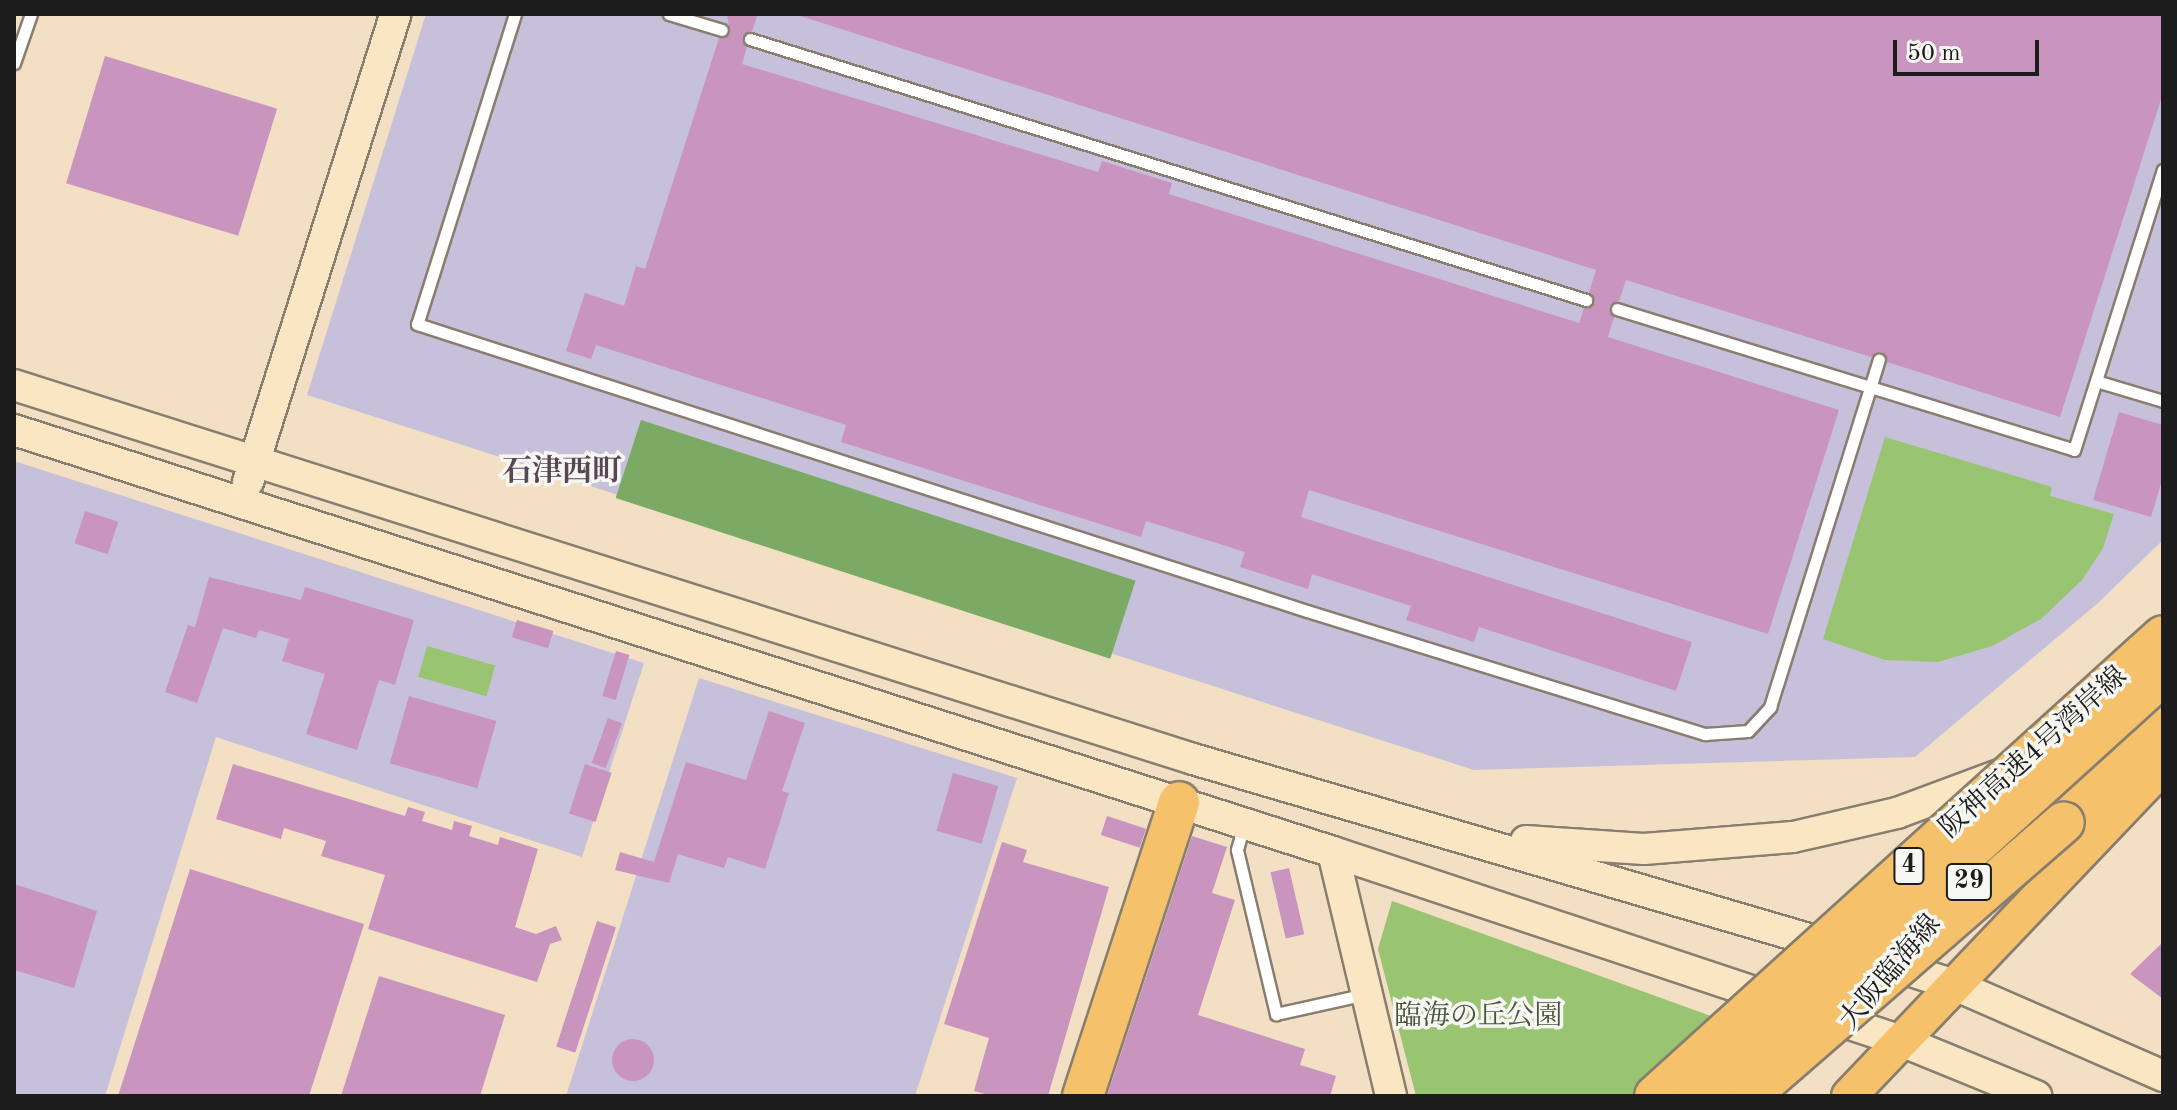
<!DOCTYPE html>
<meta charset="utf-8">
<style>
body{margin:0}
#map{position:relative;width:2177px;height:1110px;overflow:hidden;background:#f3dfc3;font-family:"Old Standard TT","Noto Serif JP",serif}
div>[style]{position:absolute}
.industrial>*{inset:0;background:#c6c0da}
.green>*{inset:0;background:#99c471;transform-origin:0 0}
.forest>*{inset:0;background:#7aaa63;transform-origin:0 0}
.building>*{inset:0;background:#c995be;transform-origin:0 0}
.round{border-radius:50%}
.roads{filter:drop-shadow(2px 0 #887e70) drop-shadow(-2px 0 #887e70) drop-shadow(0 2px #887e70) drop-shadow(0 -2px #887e70)}
.lane>*{height:11px;margin:-5.5px;padding:0 5.5px;transform-origin:5.5px;border-radius:5.5px;background:#fff}
.secondary>*{height:30px;margin:-15px;padding:0 15px;transform-origin:15px;border-radius:15px;background:#fbe6c4}
.primary>*{height:34px;margin:-17px;padding:0 17px;transform-origin:17px;border-radius:17px;background:#f5c16b}
.highway>*{height:40px;margin:-20px;padding:0 20px;transform-origin:20px;border-radius:20px;background:#f5c16b}
.bridges{filter:drop-shadow(2px 0 #887e70) drop-shadow(-2px 0 #887e70) drop-shadow(0 2px #887e70) drop-shadow(0 -2px #887e70)}
.highway-bridge>*{height:40px;margin:-20px;padding:0 20px;transform-origin:20px;border-radius:20px;background:#f5c16b}
span{translate:-50% -50%;white-space:nowrap;text-align:center;line-height:1.15;-webkit-text-stroke:7px #f6f6f2;paint-order:stroke}
.shield-label span{padding:2px 6px;background:#f6f6f2;border:2px solid;border-radius:6px;-webkit-text-stroke-width:0}
.shield-label{font-size:26px;color:#1c1c1c;font-weight:700}
.street-label{font-size:28px;color:#1c1c1c}
.park-label{font-size:28px;color:#48573a}
.neighbourhood-label{font-size:30px;color:#594655;font-weight:700}
.frame{position:absolute;inset:0;border:16px solid #1c1c1c;pointer-events:none}
.scale{position:absolute;left:1893px;top:40px;width:146px;height:36px;box-sizing:border-box;border:4px solid #1c1c1c;border-top:0;padding-left:10px;font-size:24px;line-height:28px;white-space:nowrap;color:#1c1c1c;-webkit-text-stroke:6px #f6f6f2;paint-order:stroke}
</style>
<div id="map">
<div class="industrial">
<i style="clip-path:polygon(426px 14px,2163px 14px,2163px 540px,2098px 603px,1915px 757px,1474px 770px,307px 395px)"></i>
<i style="clip-path:polygon(14px 461px,644px 663px,582px 857px,216px 737px,105px 1096px,14px 1096px)"></i>
<i style="clip-path:polygon(699px 678px,1017px 778px,915px 1096px,566px 1096px)"></i>
</div>
<div class="green">
<i style="clip-path:polygon(1885px 437px,2052px 487px,2050px 496px,2114px 514px,2103px 548px,2082px 580px,2041px 619px,1992px 646px,1938px 662px,1885px 660px,1823px 639px)"></i>
<i style="left:427px;top:646px;width:71px;height:32px;rotate:16deg"></i>
<i style="clip-path:polygon(1392px 901px,1747px 1029px,1673px 1096px,1416px 1096px,1378px 949px)"></i>
</div>
<div class="forest">
<i style="left:641px;top:420px;width:520px;height:82px;rotate:18deg"></i>
</div>
<div class="building">
<i style="clip-path:polygon(727px 14px,758px 14px,752px 31px,742px 36px,747px 47px,742px 64px,1098px 172px,1102px 161px,1172px 183px,1169px 194px,1579px 323px,1584px 308px,1594px 303px,1589px 292px,1596px 270px,794px 14px,2163px 14px,2163px 93px,2060px 417px,1887px 362px,1882px 352px,1871px 357px,1626px 280px,1619px 301px,1609px 306px,1614px 317px,1608px 337px,1839px 410px,1768px 634px,1309px 490px,1301px 517px,1692px 642px,1676px 691px,1479px 627px,1474px 642px,1406px 620px,1411px 606px,1312px 574px,1308px 589px,1240px 567px,1245px 552px,1146px 521px,1141px 537px,841px 442px,846px 425px,596px 345px,591px 359px,566px 351px,585px 293px,624px 306px,636px 266px,645px 269px,719px 38px,730px 33px)"></i>
<i style="left:105px;top:56px;width:180px;height:133px;rotate:17deg"></i>
<i style="clip-path:polygon(2119px 412px,2163px 425px,2163px 477px,2151px 517px,2093px 500px)"></i>
<i style="left:85px;top:511px;width:35px;height:34px;rotate:18deg"></i>
<i style="clip-path:polygon(209px 577px,301px 600px,305px 587px,414px 620px,395px 685px,379px 680px,357px 750px,306px 734px,325px 674px,282px 661px,289px 639px,259px 630px,256px 638px,223px 628px,197px 703px,165px 692px,188px 625px,195px 627px)"></i>
<i style="left:517px;top:620px;width:38px;height:18px;rotate:17deg"></i>
<i style="left:616px;top:651px;width:14px;height:47px;rotate:17deg"></i>
<i style="left:409px;top:696px;width:91px;height:70px;rotate:16deg"></i>
<i style="clip-path:polygon(769px 711px,805px 723px,782px 791px,789px 793px,765px 869px,728px 857px,724px 868px,678px 854px,669px 883px,615px 870px,620px 852px,654px 862px,686px 762px,746px 780px)"></i>
<i style="left:608px;top:718px;width:15px;height:48px;rotate:20deg"></i>
<i style="clip-path:polygon(233px 764px,405px 816px,408px 807px,425px 812px,422px 821px,452px 830px,454px 821px,472px 826px,469px 836px,498px 845px,500px 837px,538px 849px,515px 927px,536px 934px,556px 926px,562px 940px,550px 944px,537px 982px,368px 929px,385px 875px,321px 856px,326px 841px,284px 828px,281px 839px,216px 819px)"></i>
<i style="left:585px;top:764px;width:28px;height:52px;rotate:18deg"></i>
<i style="left:953px;top:773px;width:47px;height:60px;rotate:16deg"></i>
<i style="left:1107px;top:816px;width:41px;height:20px;rotate:18deg"></i>
<i style="clip-path:polygon(1192px 836px,1227px 847px,1212px 893px,1235px 900px,1198px 1015px,1305px 1049px,1300px 1065px,1336px 1076px,1330px 1096px,1107px 1096px)"></i>
<i style="clip-path:polygon(1002px 842px,1027px 850px,1023px 862px,1109px 887px,1048px 1096px,991px 1096px,974px 1091px,989px 1038px,944px 1024px)"></i>
<i style="left:1289px;top:868px;width:68px;height:19px;rotate:77deg"></i>
<i style="clip-path:polygon(190px 869px,364px 924px,309px 1096px,118px 1096px)"></i>
<i style="clip-path:polygon(14px 884px,97px 911px,74px 988px,14px 970px)"></i>
<i style="left:597px;top:921px;width:20px;height:132px;rotate:18deg"></i>
<i style="clip-path:polygon(2163px 942px,2163px 999px,2130px 974px)"></i>
<i style="clip-path:polygon(379px 976px,505px 1015px,480px 1096px,341px 1096px)"></i>
<i class="round" style="left:612px;top:1039px;width:42px;height:42px"></i>
</div>
<div class="roads">
<div class="lane">
<i style="left:515px;top:14px;width:325px;rotate:107.5deg"></i>
<i style="left:417px;top:324px;width:935px;rotate:17.87deg"></i>
<i style="left:1307px;top:611px;width:417px;rotate:17.2deg"></i>
<i style="left:1705px;top:734px;width:43px;rotate:-4deg"></i>
<i style="left:1748px;top:731px;width:33px;rotate:-47deg"></i>
<i style="left:1770px;top:707px;width:364px;rotate:-72.6deg"></i>
<i style="left:669px;top:14px;width:55px;rotate:16.8deg"></i>
<i style="left:750px;top:39px;width:876px;rotate:17.34deg"></i>
<i style="left:14px;top:63px;width:52px;rotate:-70.9deg"></i>
<i style="left:1617px;top:309px;width:478px;rotate:17.1deg"></i>
<i style="left:2074px;top:450px;width:294px;rotate:-72.4deg"></i>
<i style="left:2096px;top:381px;width:70px;rotate:16.6deg"></i>
<i style="left:1244px;top:825px;width:26px;rotate:106deg"></i>
<i style="left:1237px;top:850px;width:169px;rotate:76.6deg"></i>
<i style="left:1276px;top:1014px;width:92px;rotate:-12.5deg"></i>
</div>
<div class="secondary">
<i style="left:14px;top:385px;width:1237px;rotate:17.6deg"></i>
<i style="left:1193px;top:759px;width:673px;rotate:16.31deg"></i>
<i style="left:14px;top:430px;width:1385px;rotate:17.74deg"></i>
<i style="left:1333px;top:852px;width:602px;rotate:18.4deg"></i>
<i style="left:1904px;top:1042px;width:143px;rotate:22.2deg"></i>
<i style="left:248px;top:482px;width:491px;rotate:-72.5deg"></i>
<i style="left:1526px;top:841px;width:118px;rotate:3.9deg"></i>
<i style="left:1644px;top:849px;width:149px;rotate:-4.6deg"></i>
<i style="left:1793px;top:837px;width:107px;rotate:-13deg"></i>
<i style="left:1897px;top:813px;width:109px;rotate:-20.4deg"></i>
<i style="left:1333px;top:852px;width:251px;rotate:76.6deg"></i>
<i style="left:1881px;top:961px;width:80px;rotate:18.2deg"></i>
<i style="left:1957px;top:986px;width:225px;rotate:23.6deg"></i>
</div>
<div class="primary">
<i style="left:1849px;top:1096px;width:456px;rotate:-46.4deg"></i>
</div>
<div class="highway">
<i style="left:2064px;top:822px;width:137px;rotate:-43.5deg"></i>
<i style="left:1083px;top:1096px;width:309px;rotate:-71.9deg"></i>
</div>
</div>
<div class="bridges">
<div class="highway-bridge">
<i style="left:1655px;top:1096px;width:685px;rotate:-42.16deg"></i>
<i style="left:1699px;top:1096px;width:627px;rotate:-42.22deg"></i>
<i style="left:1749px;top:1096px;width:417px;rotate:-41deg"></i>
</div>
</div>
<div class="shield-label">
<span style="left:1909px;top:866px">4</span>
<span style="left:1969px;top:882px">29</span>
</div>
<div class="street-label">
<span style="left:2034px;top:753px;rotate:-42deg">阪神高速4号湾岸線</span>
<span style="left:1891px;top:973px;rotate:-50deg">大阪臨海線</span>
</div>
<div class="park-label">
<span style="left:1478px;top:1017px">臨海の丘公園</span>
</div>
<div class="neighbourhood-label">
<span style="left:562px;top:472px">石津西町</span>
</div>
<div class="frame"></div>
<div class="scale">50 m</div>
</div>
